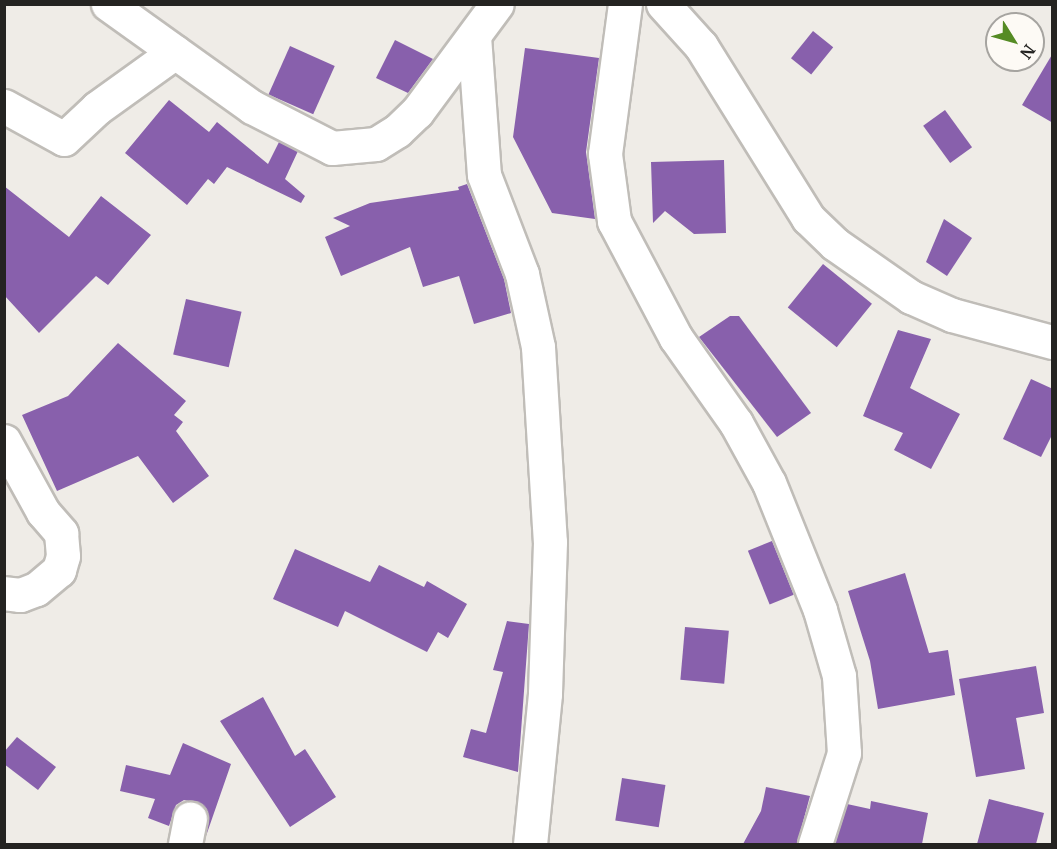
<!DOCTYPE html>
<style>
body{margin:0}
#map{position:relative;width:1057px;height:849px;overflow:hidden;background:#efece7;font-family:Merriweather,serif}
div>[style]{position:absolute}
.building>*{inset:0;background:#8860ac;transform-origin:0 0}
.roads{filter:drop-shadow(2px 0 #c0bdb8) drop-shadow(-2px 0 #c0bdb8) drop-shadow(0 2px #c0bdb8) drop-shadow(0 -2px #c0bdb8)}
.minor>*{height:33px;margin:-16.5px;padding:0 16.5px;transform-origin:16.5px;border-radius:16.5px;background:#fff}
span{translate:-50% -50%;white-space:nowrap;text-align:center;line-height:1.15;-webkit-text-stroke:5px #fdfaf5;paint-order:stroke}
.frame{position:absolute;inset:0;border:6px solid #242321;pointer-events:none}
.north{position:absolute;left:985px;top:12px;width:60px;height:60px;box-sizing:border-box;background:#fdfaf5;border:2px solid #a6a4a0;border-radius:50%;rotate:127deg;font-size:16px;font-weight:700;line-height:24px;text-align:center;color:#242321}
.north::after{content:'';display:block;margin:auto;width:21px;height:27px;background:#558b24;clip-path:polygon(50% 0,100% 100%,50% 72%,0 100%)}
</style>
<div id="map">
<div class="building">
<i style="left:813px;top:31px;width:26px;height:35px;rotate:39deg"></i>
<i style="clip-path:polygon(395px 40px,433px 59px,408px 93px,376px 78px)"></i>
<i style="left:290px;top:46px;width:49px;height:53px;rotate:24deg"></i>
<i style="clip-path:polygon(525px 48px,599px 58px,586px 152px,595px 219px,552px 213px,513px 137px)"></i>
<i style="clip-path:polygon(1053px 53px,1053px 123px,1022px 105px)"></i>
<i style="clip-path:polygon(169px 100px,209px 132px,217px 122px,268px 164px,279px 142px,298px 151px,285px 179px,305px 196px,301px 203px,227px 167px,214px 184px,208px 179px,187px 205px,125px 153px)"></i>
<i style="left:945px;top:110px;width:46px;height:27px;rotate:54deg"></i>
<i style="clip-path:polygon(724px 160px,726px 233px,694px 234px,665px 211px,653px 223px,651px 162px)"></i>
<i style="clip-path:polygon(467px 184px,504px 279px,511px 313px,474px 324px,459px 276px,423px 287px,410px 247px,341px 276px,325px 237px,350px 226px,333px 218px,370px 203px,459px 190px,458px 187px)"></i>
<i style="clip-path:polygon(4px 186px,69px 237px,101px 196px,151px 235px,108px 285px,96px 276px,39px 333px,4px 295px)"></i>
<i style="clip-path:polygon(944px 219px,972px 238px,947px 276px,926px 262px)"></i>
<i style="left:823px;top:264px;width:63px;height:56px;rotate:39deg"></i>
<i style="left:186px;top:299px;width:57px;height:57px;rotate:13deg"></i>
<i style="clip-path:polygon(730px 316px,739px 316px,811px 413px,777px 437px,699px 337px)"></i>
<i style="clip-path:polygon(898px 330px,931px 339px,910px 388px,960px 414px,931px 469px,894px 450px,903px 433px,863px 416px)"></i>
<i style="clip-path:polygon(118px 343px,186px 401px,174px 415px,183px 422px,176px 431px,209px 476px,173px 503px,138px 456px,57px 491px,22px 415px,68px 396px)"></i>
<i style="clip-path:polygon(1031px 379px,1053px 389px,1053px 433px,1041px 457px,1003px 439px)"></i>
<i style="left:772px;top:541px;width:58px;height:26px;rotate:68deg"></i>
<i style="clip-path:polygon(295px 549px,370px 582px,379px 565px,424px 587px,427px 581px,467px 604px,448px 638px,438px 632px,427px 652px,345px 611px,338px 627px,273px 599px)"></i>
<i style="clip-path:polygon(905px 573px,929px 653px,948px 650px,955px 695px,878px 709px,870px 661px,848px 591px)"></i>
<i style="clip-path:polygon(507px 621px,529px 624px,518px 772px,463px 757px,471px 729px,486px 733px,503px 672px,493px 670px)"></i>
<i style="left:685px;top:627px;width:44px;height:53px;rotate:5deg"></i>
<i style="clip-path:polygon(1036px 666px,1044px 713px,1016px 718px,1025px 769px,976px 777px,959px 679px)"></i>
<i style="clip-path:polygon(263px 697px,295px 756px,305px 749px,336px 797px,290px 827px,220px 721px)"></i>
<i style="clip-path:polygon(17px 737px,56px 767px,38px 790px,4px 764px,4px 752px)"></i>
<i style="clip-path:polygon(183px 743px,231px 764px,206px 836px,208px 812px,202px 804px,184px 800px,176px 805px,169px 826px,148px 818px,155px 799px,120px 791px,126px 765px,170px 775px)"></i>
<i style="left:622px;top:778px;width:44px;height:43px;rotate:9deg"></i>
<i style="clip-path:polygon(766px 787px,810px 796px,797px 844px,743px 844px,761px 811px)"></i>
<i style="clip-path:polygon(989px 799px,1044px 813px,1036px 844px,977px 844px)"></i>
<i style="clip-path:polygon(871px 801px,928px 813px,922px 844px,835px 844px,847px 804px,870px 809px)"></i>
</div>
<div class="roads">
<div class="minor">
<i style="left:108px;top:4px;width:177px;rotate:35.6deg"></i>
<i style="left:252px;top:107px;width:90px;rotate:27.1deg"></i>
<i style="left:332px;top:148px;width:44px;rotate:-5.2deg"></i>
<i style="left:376px;top:144px;width:25px;rotate:-32deg"></i>
<i style="left:397px;top:131px;width:28px;rotate:-44deg"></i>
<i style="left:417px;top:112px;width:134px;rotate:-53.5deg"></i>
<i style="left:625px;top:4px;width:151px;rotate:97.6deg"></i>
<i style="left:605px;top:154px;width:68px;rotate:82.3deg"></i>
<i style="left:614px;top:221px;width:132px;rotate:62.1deg"></i>
<i style="left:676px;top:338px;width:104px;rotate:54.8deg"></i>
<i style="left:736px;top:423px;width:68px;rotate:61.2deg"></i>
<i style="left:769px;top:483px;width:137px;rotate:68.1deg"></i>
<i style="left:820px;top:610px;width:69px;rotate:73.9deg"></i>
<i style="left:839px;top:676px;width:77px;rotate:86.3deg"></i>
<i style="left:844px;top:753px;width:96px;rotate:107.7deg"></i>
<i style="left:663px;top:4px;width:57px;rotate:47.9deg"></i>
<i style="left:701px;top:46px;width:203px;rotate:58.1deg"></i>
<i style="left:808px;top:218px;width:37px;rotate:44deg"></i>
<i style="left:835px;top:244px;width:93px;rotate:34.9deg"></i>
<i style="left:911px;top:297px;width:45px;rotate:23.7deg"></i>
<i style="left:952px;top:315px;width:104px;rotate:15.1deg"></i>
<i style="left:474px;top:36px;width:139px;rotate:85.9deg"></i>
<i style="left:484px;top:175px;width:106px;rotate:69deg"></i>
<i style="left:522px;top:274px;width:75px;rotate:77.6deg"></i>
<i style="left:538px;top:347px;width:195px;rotate:86.5deg"></i>
<i style="left:550px;top:542px;width:152px;rotate:91.9deg"></i>
<i style="left:545px;top:694px;width:151px;rotate:95.7deg"></i>
<i style="left:4px;top:106px;width:68px;rotate:28.8deg"></i>
<i style="left:64px;top:139px;width:45px;rotate:-43.2deg"></i>
<i style="left:97px;top:108px;width:96px;rotate:-35.7deg"></i>
<i style="left:4px;top:441px;width:81px;rotate:61.2deg"></i>
<i style="left:43px;top:512px;width:28px;rotate:49deg"></i>
<i style="left:61px;top:533px;width:23px;rotate:85deg"></i>
<i style="left:63px;top:556px;width:15px;rotate:106deg"></i>
<i style="left:59px;top:570px;width:30px;rotate:140deg"></i>
<i style="left:36px;top:589px;width:17px;rotate:159deg"></i>
<i style="left:20px;top:595px;width:16px;rotate:-173deg"></i>
<i style="left:185px;top:844px;width:26px;rotate:-79deg"></i>
</div>
</div>
<div class="frame"></div>
<div class="north">N</div>
</div>
